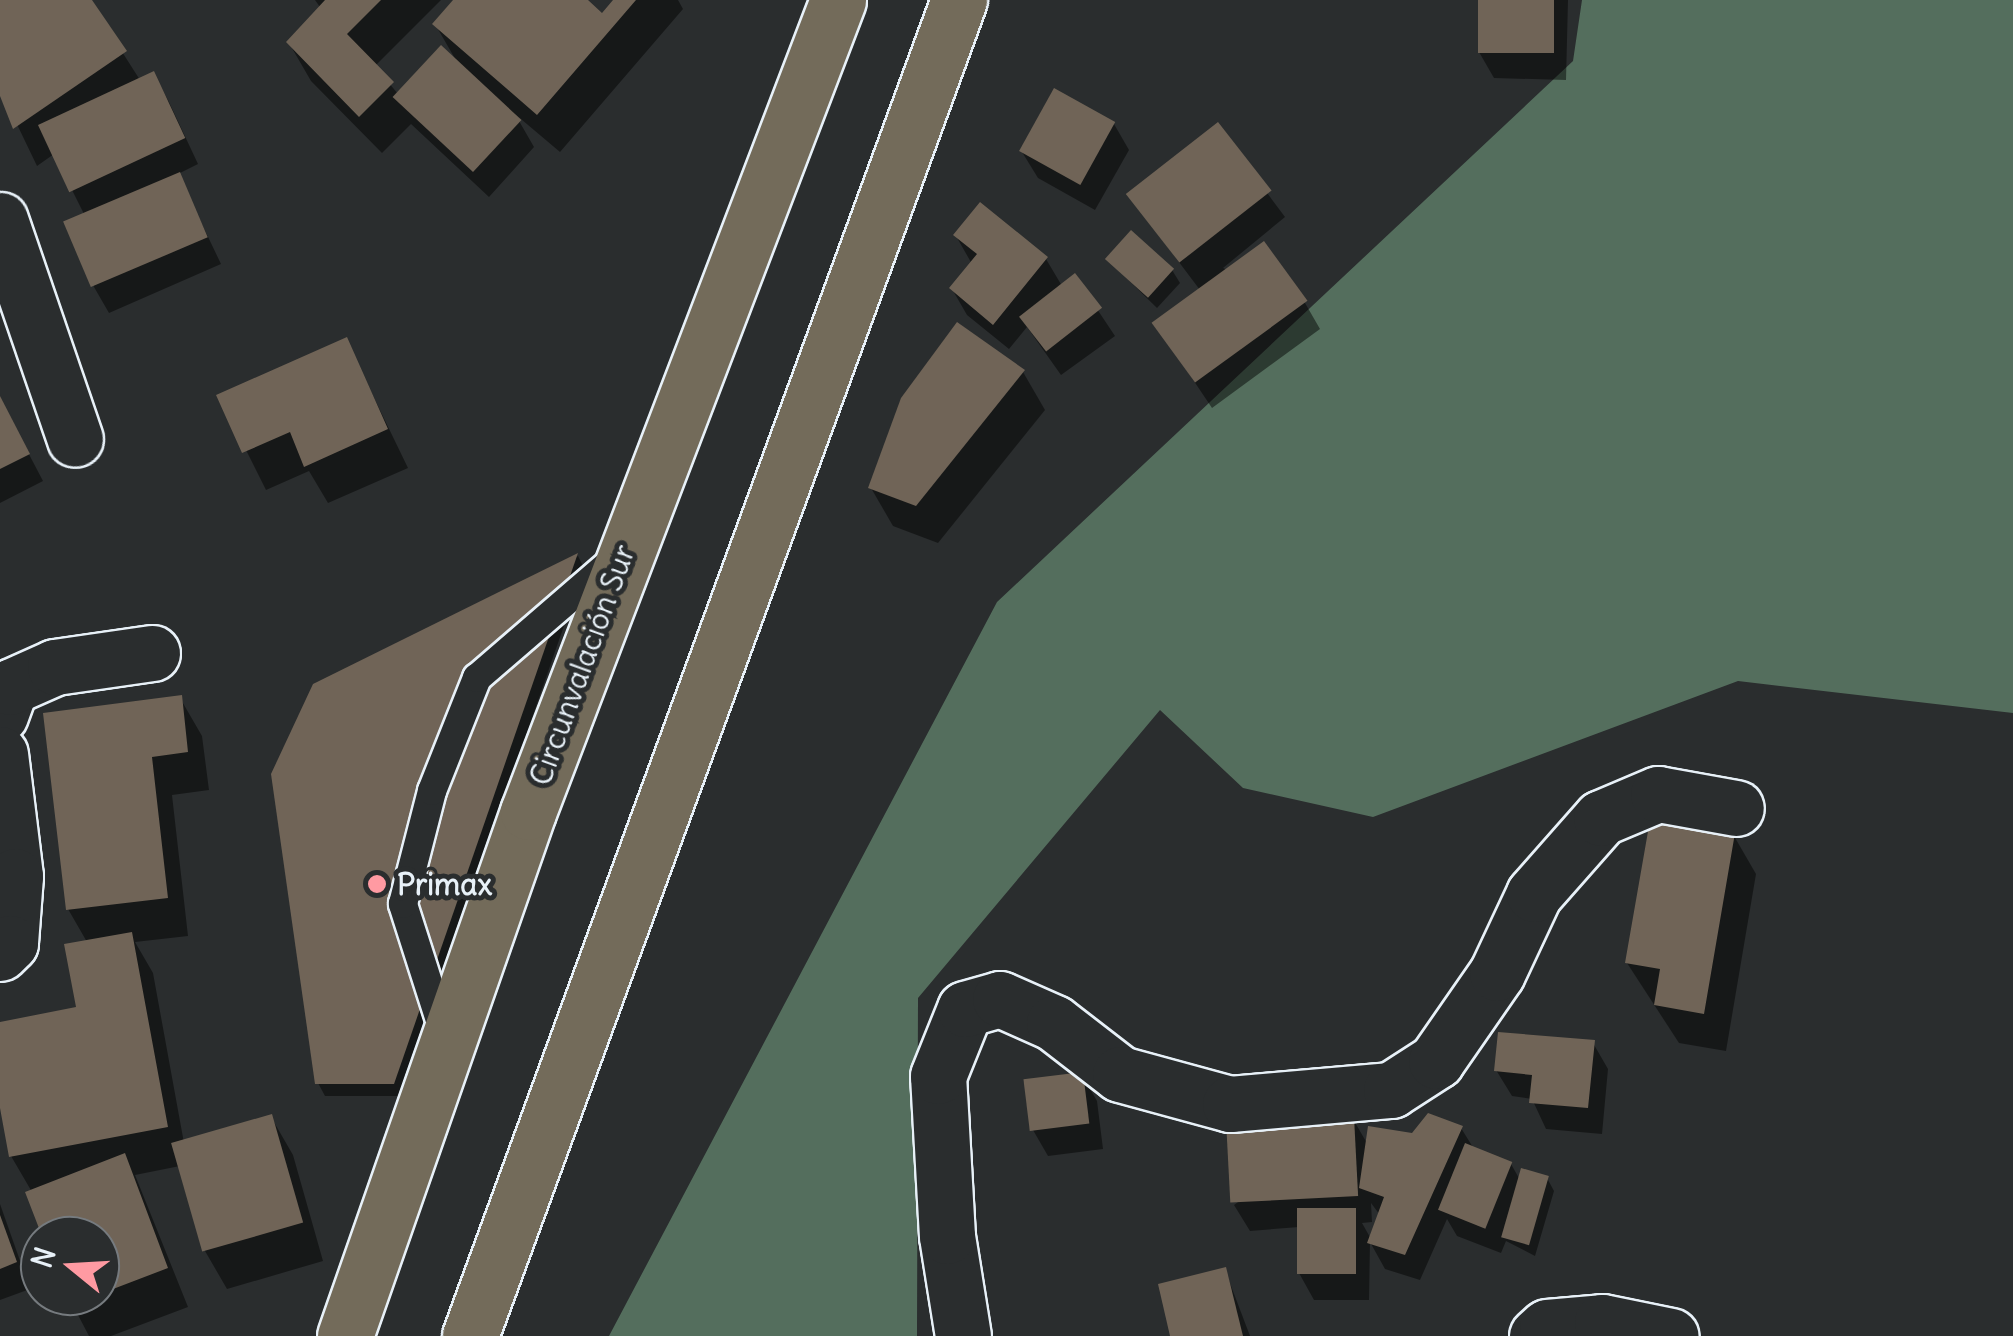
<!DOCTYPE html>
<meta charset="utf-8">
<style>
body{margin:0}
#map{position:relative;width:2013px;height:1336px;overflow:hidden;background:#2a2d2e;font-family:Delius,sans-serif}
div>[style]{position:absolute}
.green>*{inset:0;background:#546e5d}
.shadow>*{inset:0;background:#0007}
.building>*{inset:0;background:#706457;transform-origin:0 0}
.roads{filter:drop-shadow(2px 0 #e8f1f8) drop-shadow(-2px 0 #e8f1f8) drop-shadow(0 2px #e8f1f8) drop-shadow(0 -2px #e8f1f8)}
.lane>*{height:28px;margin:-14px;padding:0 14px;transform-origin:14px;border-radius:14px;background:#2a2d2e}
.street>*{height:55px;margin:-27.5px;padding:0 27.5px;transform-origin:27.5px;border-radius:27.5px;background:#2a2d2e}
.highway>*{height:55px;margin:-27.5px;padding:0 27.5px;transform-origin:27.5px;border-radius:27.5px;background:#736b5a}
.dots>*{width:28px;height:28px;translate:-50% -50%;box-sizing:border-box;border:5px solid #2a2d2e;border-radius:50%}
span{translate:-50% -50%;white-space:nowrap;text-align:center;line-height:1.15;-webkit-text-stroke:10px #2a2d2e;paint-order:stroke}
.street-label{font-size:30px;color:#e8f1f8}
.poi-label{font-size:30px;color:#e8f1f8;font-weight:700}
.left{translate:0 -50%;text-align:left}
.north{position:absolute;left:20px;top:1216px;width:100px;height:100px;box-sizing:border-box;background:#2a2d2e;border:2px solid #767b7f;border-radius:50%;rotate:288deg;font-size:28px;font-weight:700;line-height:40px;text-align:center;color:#e8f1f8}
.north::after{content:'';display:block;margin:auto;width:35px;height:45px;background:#ff9aa2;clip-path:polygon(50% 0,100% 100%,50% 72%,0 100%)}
</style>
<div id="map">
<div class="green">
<i style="clip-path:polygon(1582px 0,2013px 0,2013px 713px,1738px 681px,1373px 817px,1243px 788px,1160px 710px,918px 998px,917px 1336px,609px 1336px,997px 602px,1573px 61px)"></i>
</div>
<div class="shadow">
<i style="clip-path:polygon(89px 0,140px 80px,153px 74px,168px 100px,198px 164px,178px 174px,221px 264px,109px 313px,94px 287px,85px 216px,54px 154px,37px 166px,0 89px,0 2px)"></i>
<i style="clip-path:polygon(315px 0,441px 0,375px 66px,398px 94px,457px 62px,435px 24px,456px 0,584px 0,603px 16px,617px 0,678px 0,683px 9px,560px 152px,515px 114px,534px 147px,489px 197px,411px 124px,382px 153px,311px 81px,289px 43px,320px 7px)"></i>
<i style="clip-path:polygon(1480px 0,1568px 0,1566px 80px,1494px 78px,1479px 52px)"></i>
<i style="clip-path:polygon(1114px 124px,1129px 150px,1095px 210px,1038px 178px,1022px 152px)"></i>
<i style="clip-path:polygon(1217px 126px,1285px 217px,1223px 268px,1305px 303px,1320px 329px,1212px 408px,1155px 323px,1200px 290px,1130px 197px)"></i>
<i style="clip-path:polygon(956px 236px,1046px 259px,1062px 286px,1075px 276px,1115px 336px,1061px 375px,1027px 327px,1009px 349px,967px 315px,952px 289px,972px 264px)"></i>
<i style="clip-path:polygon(1108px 260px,1172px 270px,1180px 283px,1157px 308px)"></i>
<i style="clip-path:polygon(958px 325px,1023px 372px,1045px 410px,938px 543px,893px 526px,871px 488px)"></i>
<i style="clip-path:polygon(346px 340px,408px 468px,328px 503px,309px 471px,266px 490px,219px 396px)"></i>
<i style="clip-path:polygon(0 399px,43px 481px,0 503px)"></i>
<i style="clip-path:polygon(578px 556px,584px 568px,401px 1096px,325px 1096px,318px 1083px,315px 685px)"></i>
<i style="clip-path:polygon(180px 698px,202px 736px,209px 790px,172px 795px,188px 936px,135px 942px,153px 973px,184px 1143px,271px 1117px,293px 1155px,323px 1261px,227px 1289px,205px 1251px,180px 1166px,135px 1175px,188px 1307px,111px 1336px,89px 1336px,68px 1296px,100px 1296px,100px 1236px,45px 1236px,32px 1192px,11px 1156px,0 1094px,0 1024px,79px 1009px,87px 942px,68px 909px)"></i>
<i style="clip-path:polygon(1734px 836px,1756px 874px,1726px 1051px,1679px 1043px,1627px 963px)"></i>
<i style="clip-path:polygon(1593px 1043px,1608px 1069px,1602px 1134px,1546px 1129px,1532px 1099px,1512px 1096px,1496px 1070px)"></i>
<i style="clip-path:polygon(1082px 1075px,1097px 1101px,1103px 1149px,1048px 1156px,1033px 1130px)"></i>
<i style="clip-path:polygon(evenodd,1353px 1119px,1368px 1145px,1461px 1128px,1474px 1149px,1511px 1164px,1520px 1180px,1547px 1178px,1554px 1191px,1535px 1256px,1506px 1241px,1501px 1253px,1457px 1236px,1447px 1219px,1420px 1280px,1385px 1269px,1370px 1242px,1369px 1300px,1314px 1300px,1299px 1273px,1299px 1227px,1250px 1231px,1234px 1205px,1353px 1119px,1371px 1203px,1380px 1215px,1371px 1239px,1362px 1223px,1372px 1222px,1371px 1203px)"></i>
<i style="clip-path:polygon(0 1204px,30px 1289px,0 1300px)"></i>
<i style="clip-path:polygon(1225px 1270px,1250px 1336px,1173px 1336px)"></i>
</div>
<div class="building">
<i style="clip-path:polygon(0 0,92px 0,127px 51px,13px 129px,0 96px)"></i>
<i style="clip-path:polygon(325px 0,381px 0,347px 34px,394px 82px,359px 117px,286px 42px)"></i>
<i style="clip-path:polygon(453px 0,588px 0,602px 13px,613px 0,636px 0,537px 115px,432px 24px)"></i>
<i style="left:1478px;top:0;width:76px;height:53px"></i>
<i style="left:441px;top:45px;width:110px;height:71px;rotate:43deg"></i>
<i style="left:154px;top:71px;width:74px;height:128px;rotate:65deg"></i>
<i style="left:1054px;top:88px;width:70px;height:72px;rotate:29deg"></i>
<i style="left:1218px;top:122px;width:87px;height:117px;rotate:52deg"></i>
<i style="left:180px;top:172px;width:71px;height:127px;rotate:67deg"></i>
<i style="clip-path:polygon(980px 202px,1048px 257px,993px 325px,949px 288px,977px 254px,953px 235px)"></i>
<i style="left:1131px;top:230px;width:58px;height:39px;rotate:42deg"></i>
<i style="left:1264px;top:241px;width:74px;height:139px;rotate:54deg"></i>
<i style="left:1075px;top:273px;width:44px;height:71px;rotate:52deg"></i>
<i style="clip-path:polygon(957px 322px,1025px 370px,916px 506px,868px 488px,901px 398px)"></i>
<i style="clip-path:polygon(347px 337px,388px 429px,304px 467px,290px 432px,242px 453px,216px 395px)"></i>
<i style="clip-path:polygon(0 396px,30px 454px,0 469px)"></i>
<i style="clip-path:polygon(578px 553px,394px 1084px,315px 1084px,271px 774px,313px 684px)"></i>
<i style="clip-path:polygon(182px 695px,188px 752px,152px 757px,168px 898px,66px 910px,43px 713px)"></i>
<i style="clip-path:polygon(1650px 820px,1735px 833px,1704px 1014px,1654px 1005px,1660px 969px,1625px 963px)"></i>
<i style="clip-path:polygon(132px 932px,168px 1127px,9px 1157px,0 1108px,0 1022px,76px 1007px,64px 944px)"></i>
<i style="clip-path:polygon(1498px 1032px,1595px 1040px,1588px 1108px,1529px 1103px,1532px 1075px,1494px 1071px)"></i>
<i style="left:1083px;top:1072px;width:52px;height:60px;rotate:83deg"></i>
<i style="clip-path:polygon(1428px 1113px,1463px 1126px,1405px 1255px,1367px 1243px,1384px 1197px,1359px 1188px,1368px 1126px,1412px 1133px)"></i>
<i style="left:272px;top:1114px;width:113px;height:105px;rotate:74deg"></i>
<i style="left:1354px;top:1117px;width:79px;height:128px;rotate:87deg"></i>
<i style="left:1465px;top:1143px;width:51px;height:72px;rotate:22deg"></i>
<i style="clip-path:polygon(125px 1153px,168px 1268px,100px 1294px,100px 1236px,42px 1236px,25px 1192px)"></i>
<i style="left:1521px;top:1168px;width:29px;height:72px;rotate:16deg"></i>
<i style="left:1297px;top:1208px;width:59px;height:66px"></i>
<i style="clip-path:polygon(0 1215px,17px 1262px,0 1269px)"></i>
<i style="clip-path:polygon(1226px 1267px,1243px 1336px,1170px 1336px,1158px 1284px)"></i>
</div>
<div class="roads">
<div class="lane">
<i style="left:446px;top:1039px;width:142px;rotate:-107.7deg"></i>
<i style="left:403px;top:904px;width:117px;rotate:-75.6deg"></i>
<i style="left:432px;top:791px;width:122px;rotate:-68.3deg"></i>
<i style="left:477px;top:678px;width:182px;rotate:-40.8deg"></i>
</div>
<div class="street">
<i style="left:0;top:220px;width:231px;rotate:71.1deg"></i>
<i style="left:0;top:715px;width:30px;rotate:-70deg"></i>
<i style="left:10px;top:687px;width:49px;rotate:-24deg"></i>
<i style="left:55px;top:667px;width:98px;rotate:-8.2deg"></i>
<i style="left:0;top:754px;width:123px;rotate:83deg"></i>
<i style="left:15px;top:876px;width:67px;rotate:94.3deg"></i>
<i style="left:10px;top:943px;width:14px;rotate:135deg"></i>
<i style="left:963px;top:1336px;width:101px;rotate:-99.1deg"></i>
<i style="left:947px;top:1236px;width:160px;rotate:-93.2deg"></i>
<i style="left:938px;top:1076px;width:72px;rotate:-68.1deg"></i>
<i style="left:965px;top:1009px;width:36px;rotate:-16deg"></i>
<i style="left:1000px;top:999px;width:59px;rotate:24deg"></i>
<i style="left:1054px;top:1023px;width:83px;rotate:37.7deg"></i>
<i style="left:1120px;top:1074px;width:114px;rotate:15.3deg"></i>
<i style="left:1230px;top:1104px;width:162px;rotate:-5deg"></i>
<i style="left:1391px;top:1090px;width:54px;rotate:-32.8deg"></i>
<i style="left:1436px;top:1061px;width:107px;rotate:-55.3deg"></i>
<i style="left:1497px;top:973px;width:87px;rotate:-64.9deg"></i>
<i style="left:1534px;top:894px;width:101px;rotate:-48.6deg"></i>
<i style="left:1601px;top:818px;width:62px;rotate:-22.8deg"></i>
<i style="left:1658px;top:794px;width:79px;rotate:10.2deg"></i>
<i style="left:1537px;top:1336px;width:13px;rotate:-42deg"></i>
<i style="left:1547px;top:1327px;width:55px;rotate:-5.2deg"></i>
<i style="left:1602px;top:1322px;width:70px;rotate:11.5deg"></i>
</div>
<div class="highway">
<i style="left:345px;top:1336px;width:555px;rotate:-70.75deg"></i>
<i style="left:528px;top:812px;width:869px;rotate:-69.1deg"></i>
<i style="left:470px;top:1336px;width:1423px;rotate:-69.9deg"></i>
</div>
</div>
<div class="dots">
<i style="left:377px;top:884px;background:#ff9aa2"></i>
</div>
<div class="street-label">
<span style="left:582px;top:665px;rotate:-70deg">Circunvalación Sur</span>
</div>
<div class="poi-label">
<span class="left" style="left:397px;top:884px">Primax</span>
</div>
<div class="north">N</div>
</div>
